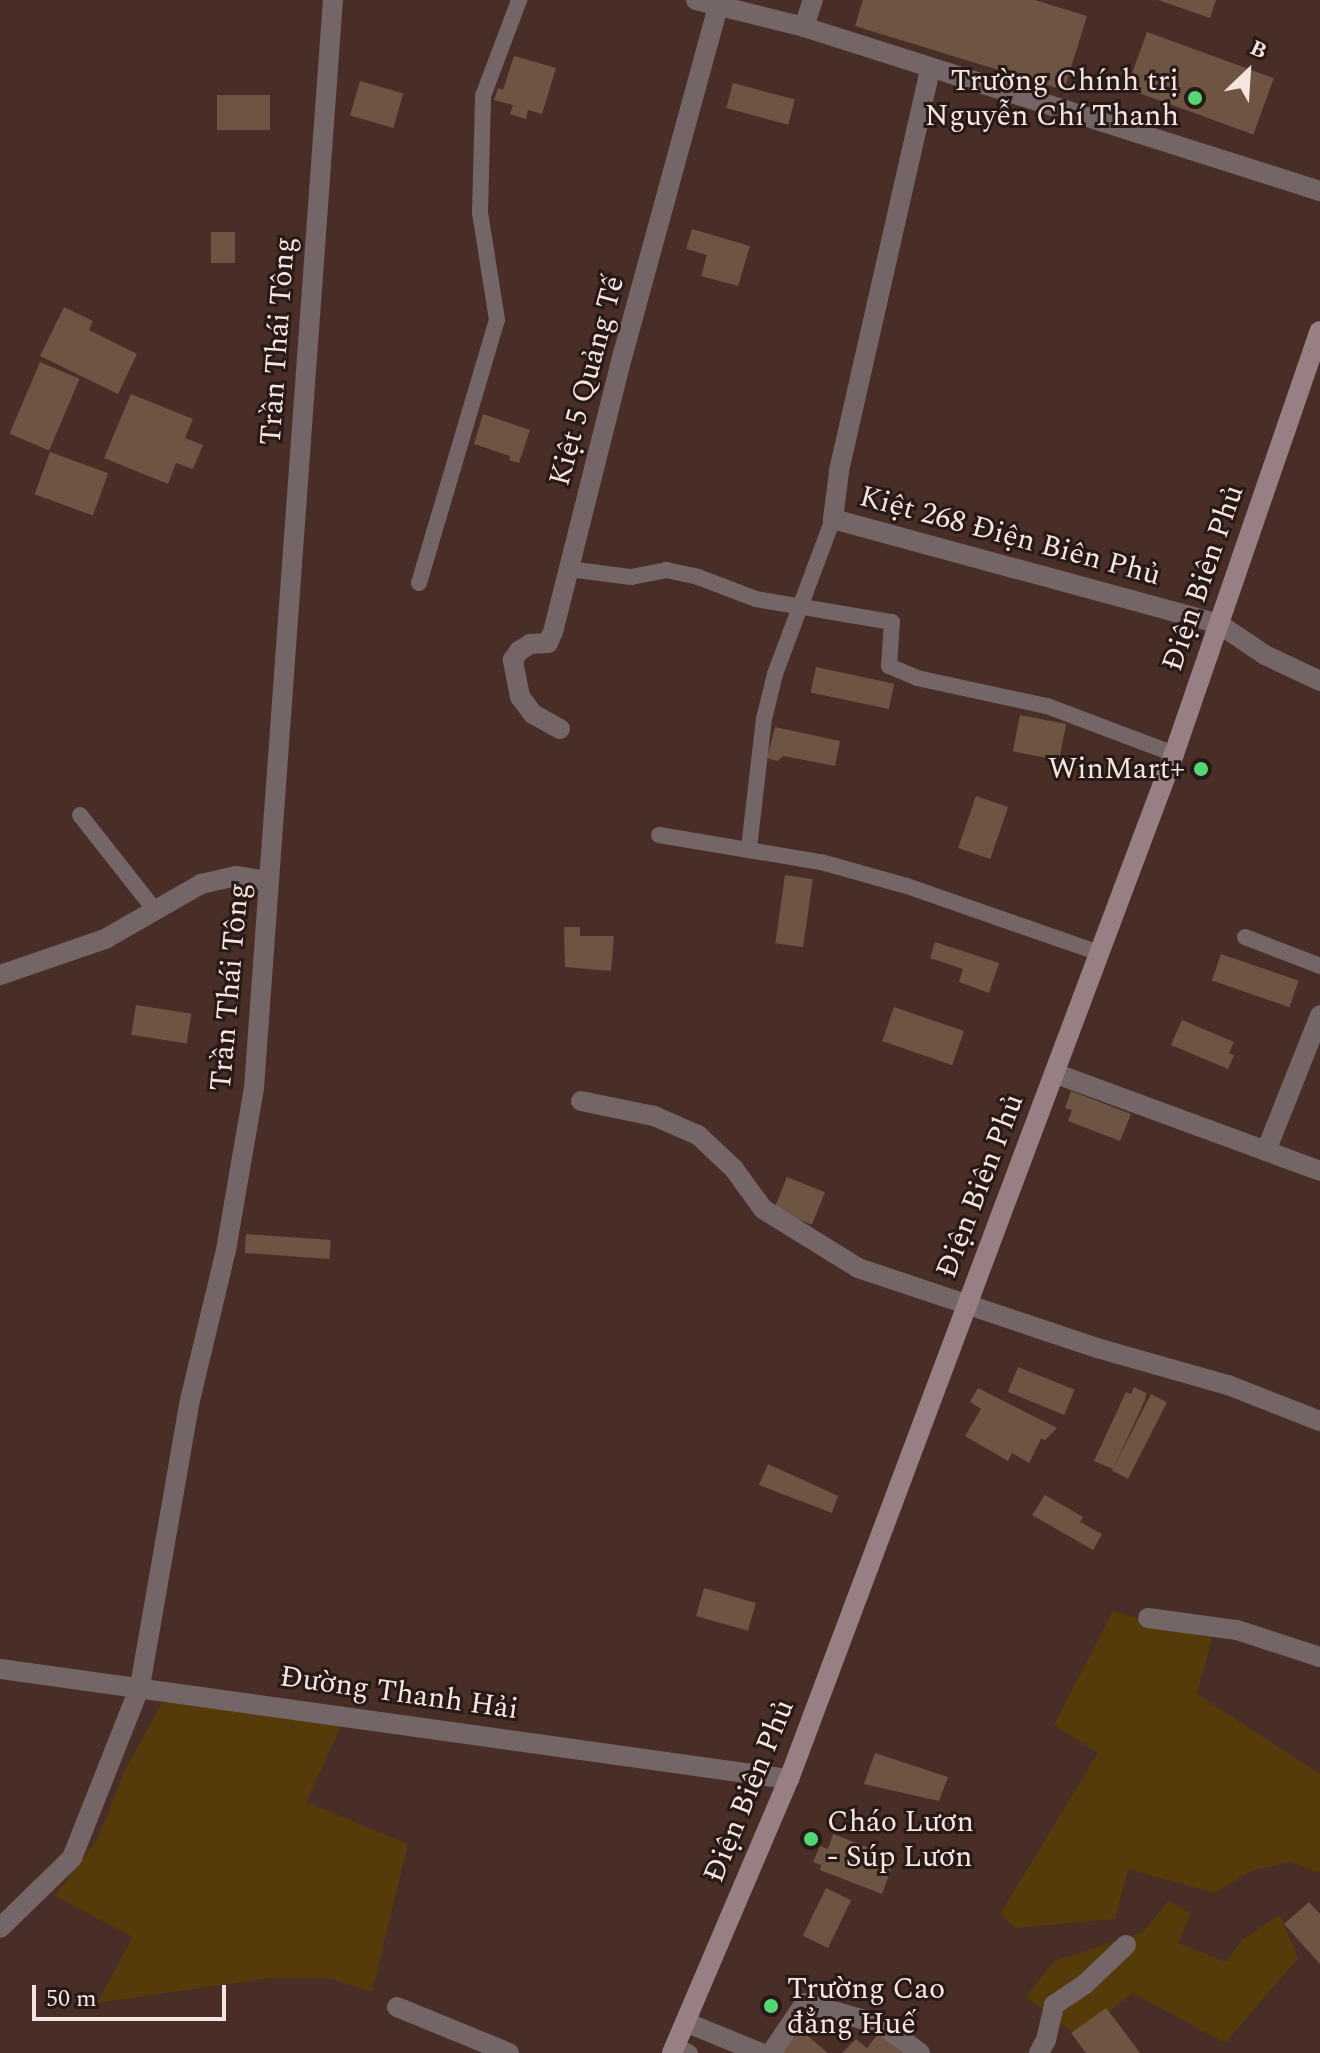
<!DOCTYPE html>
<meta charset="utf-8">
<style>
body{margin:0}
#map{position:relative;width:1320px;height:2053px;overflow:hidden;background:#492d27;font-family:Spectral,serif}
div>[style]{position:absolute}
.green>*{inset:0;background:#553b0a}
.building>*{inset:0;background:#6e5443;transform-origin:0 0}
.service>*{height:16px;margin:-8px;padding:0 8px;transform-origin:8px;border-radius:8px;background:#746567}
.minor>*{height:20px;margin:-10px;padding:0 10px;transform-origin:10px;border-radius:10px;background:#746567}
.tertiary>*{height:20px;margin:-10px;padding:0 10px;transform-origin:10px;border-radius:10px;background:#746567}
.secondary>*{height:20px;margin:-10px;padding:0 10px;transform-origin:10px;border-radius:10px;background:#977f83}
.dots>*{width:22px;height:22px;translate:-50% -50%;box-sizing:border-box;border:4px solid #261916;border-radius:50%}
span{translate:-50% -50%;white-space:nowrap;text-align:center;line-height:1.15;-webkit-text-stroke:6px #261916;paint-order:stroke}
.poi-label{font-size:30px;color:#f7e4e0}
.right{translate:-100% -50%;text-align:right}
.left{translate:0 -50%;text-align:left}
.street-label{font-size:30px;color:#f7e4e0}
.north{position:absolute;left:1208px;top:32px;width:80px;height:80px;-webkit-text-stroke:6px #261916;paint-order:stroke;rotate:25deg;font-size:22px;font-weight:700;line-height:32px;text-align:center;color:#f7e4e0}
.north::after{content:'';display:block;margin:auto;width:28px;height:36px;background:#f7e4e0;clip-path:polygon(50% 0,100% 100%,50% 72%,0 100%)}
.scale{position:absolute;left:32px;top:1985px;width:194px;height:36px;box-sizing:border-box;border:4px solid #f7e4e0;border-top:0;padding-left:10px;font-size:24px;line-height:28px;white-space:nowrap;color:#f7e4e0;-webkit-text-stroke:6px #261916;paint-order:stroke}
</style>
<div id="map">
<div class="green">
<i style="clip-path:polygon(1113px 1611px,1212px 1638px,1197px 1694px,1320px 1774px,1320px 1873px,1291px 1862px,1251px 1871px,1214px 1893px,1128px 1869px,1115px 1919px,1016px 1928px,1000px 1914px,1098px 1753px,1054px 1725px)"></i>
<i style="clip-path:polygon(168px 1692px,344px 1720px,306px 1802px,408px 1844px,372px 1992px,328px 1978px,270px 1978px,97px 2003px,133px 1937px,55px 1896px,98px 1838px,125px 1770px)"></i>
<i style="clip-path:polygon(1168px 1901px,1191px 1913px,1178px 1943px,1226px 1962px,1242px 1940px,1280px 1915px,1298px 1958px,1225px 2043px,1133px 1993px,1077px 2035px,1026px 1997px,1054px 1961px,1143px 1932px)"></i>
</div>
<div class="building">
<i style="clip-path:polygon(863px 0,1035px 0,1087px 16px,1064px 90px,855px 26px)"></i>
<i style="clip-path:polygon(1158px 0,1216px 0,1210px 18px)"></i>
<i style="left:1147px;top:32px;width:135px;height:60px;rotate:20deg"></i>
<i style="clip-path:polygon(514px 56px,556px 68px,542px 114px,528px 110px,526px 119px,510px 114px,513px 105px,494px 100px,498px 88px,503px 90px)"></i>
<i style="left:360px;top:81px;width:45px;height:36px;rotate:16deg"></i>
<i style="left:733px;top:83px;width:64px;height:26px;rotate:15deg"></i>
<i style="left:217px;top:95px;width:53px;height:35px"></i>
<i style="clip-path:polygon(692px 229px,750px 246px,738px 286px,701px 276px,707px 255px,686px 249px)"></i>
<i style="left:211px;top:232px;width:24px;height:31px"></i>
<i style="clip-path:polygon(64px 307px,93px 321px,89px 330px,137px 354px,118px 394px,40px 356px)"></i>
<i style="left:40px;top:362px;width:43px;height:78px;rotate:23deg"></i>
<i style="clip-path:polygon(131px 394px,193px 419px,185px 438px,203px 445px,193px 469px,176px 463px,168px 484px,104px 458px)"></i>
<i style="clip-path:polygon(483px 414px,530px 430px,519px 463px,509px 460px,510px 456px,474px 444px)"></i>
<i style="left:50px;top:452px;width:62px;height:45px;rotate:20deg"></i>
<i style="left:816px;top:667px;width:80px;height:26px;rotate:12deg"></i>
<i style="left:1020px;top:715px;width:47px;height:37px;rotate:11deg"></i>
<i style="clip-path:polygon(775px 727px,840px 741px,835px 766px,784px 756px,777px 761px,767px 758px)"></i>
<i style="left:976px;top:796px;width:34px;height:55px;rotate:19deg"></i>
<i style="left:785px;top:875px;width:28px;height:69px;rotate:8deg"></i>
<i style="clip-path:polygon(564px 927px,580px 927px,580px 936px,614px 936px,611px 971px,565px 967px)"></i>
<i style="clip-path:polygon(935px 942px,999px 963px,989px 993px,959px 982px,963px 969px,930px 958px)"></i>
<i style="left:1221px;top:954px;width:82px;height:28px;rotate:19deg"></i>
<i style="left:136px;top:1005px;width:56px;height:30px;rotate:9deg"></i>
<i style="left:894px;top:1007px;width:74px;height:36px;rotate:19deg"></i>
<i style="clip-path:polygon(1182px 1020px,1234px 1042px,1229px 1053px,1234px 1055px,1228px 1069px,1171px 1045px)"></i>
<i style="clip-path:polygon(1071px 1091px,1131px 1114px,1120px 1141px,1068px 1121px,1072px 1110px,1065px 1108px)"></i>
<i style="left:787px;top:1177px;width:41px;height:35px;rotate:22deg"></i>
<i style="left:246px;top:1234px;width:85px;height:19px;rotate:4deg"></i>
<i style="left:1018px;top:1367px;width:61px;height:27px;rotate:22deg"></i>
<i style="clip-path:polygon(1134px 1387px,1146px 1393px,1145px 1400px,1113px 1469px,1094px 1461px,1126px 1392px,1131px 1394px)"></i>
<i style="clip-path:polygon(978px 1388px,1057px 1428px,1045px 1440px,1041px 1439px,1029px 1463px,1012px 1453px,1008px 1461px,965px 1436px,981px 1409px,970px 1402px)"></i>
<i style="left:1151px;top:1394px;width:18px;height:86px;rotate:27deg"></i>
<i style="clip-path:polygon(768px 1464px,838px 1496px,832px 1513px,759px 1485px)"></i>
<i style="clip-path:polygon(1045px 1495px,1083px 1517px,1080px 1522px,1102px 1534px,1093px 1550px,1032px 1515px)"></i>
<i style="left:704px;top:1588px;width:54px;height:29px;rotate:16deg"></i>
<i style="clip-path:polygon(875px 1753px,948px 1777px,939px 1801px,864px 1784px)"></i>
<i style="clip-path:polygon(833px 1834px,895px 1858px,882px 1894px,820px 1870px,821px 1865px,813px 1862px,820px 1846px,828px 1849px)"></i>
<i style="left:826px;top:1888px;width:28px;height:53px;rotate:26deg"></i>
<i style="clip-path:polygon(1309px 1902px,1320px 1914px,1320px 1964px,1284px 1924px)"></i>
<i style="clip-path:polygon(1106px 2008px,1120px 2026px,1140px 2053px,1086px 2053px,1071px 2033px)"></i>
<i style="clip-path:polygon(795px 2025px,828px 2053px,772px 2053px)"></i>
<i style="clip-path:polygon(878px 2034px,903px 2053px,842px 2053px,856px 2039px,867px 2048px)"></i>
</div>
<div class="service">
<i style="left:569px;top:569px;width:63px;rotate:7.4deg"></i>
<i style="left:631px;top:577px;width:36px;rotate:-11deg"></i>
<i style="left:666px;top:570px;width:33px;rotate:12deg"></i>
<i style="left:698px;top:577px;width:62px;rotate:20.8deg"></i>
<i style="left:756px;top:599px;width:138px;rotate:9.6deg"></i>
<i style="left:892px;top:622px;width:44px;rotate:93.9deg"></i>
<i style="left:889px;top:666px;width:30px;rotate:23deg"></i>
<i style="left:917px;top:678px;width:133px;rotate:12.2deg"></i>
<i style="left:1047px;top:706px;width:136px;rotate:20.7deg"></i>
<i style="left:419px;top:583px;width:274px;rotate:-73.5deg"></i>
<i style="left:497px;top:320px;width:108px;rotate:-99deg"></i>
<i style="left:480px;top:213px;width:117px;rotate:-88.5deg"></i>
<i style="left:483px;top:96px;width:103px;rotate:-69.4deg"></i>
<i style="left:80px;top:815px;width:120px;rotate:51.8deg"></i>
<i style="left:659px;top:835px;width:164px;rotate:9.5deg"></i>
<i style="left:821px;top:862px;width:89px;rotate:15.6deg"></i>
<i style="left:907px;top:886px;width:203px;rotate:19.2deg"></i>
<i style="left:749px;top:848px;width:130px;rotate:-83.4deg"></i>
<i style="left:764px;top:719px;width:46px;rotate:-76.3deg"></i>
<i style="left:775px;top:674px;width:165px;rotate:-69.5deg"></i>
<i style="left:1245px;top:937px;width:80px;rotate:21.1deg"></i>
<i style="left:675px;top:2045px;width:17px;rotate:28deg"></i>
</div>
<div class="minor">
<i style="left:696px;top:0;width:111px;rotate:14deg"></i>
<i style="left:804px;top:27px;width:541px;rotate:17.63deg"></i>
<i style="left:804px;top:27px;width:28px;rotate:-72deg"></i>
<i style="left:930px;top:70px;width:412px;rotate:102.8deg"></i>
<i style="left:839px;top:472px;width:47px;rotate:97.3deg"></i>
<i style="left:833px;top:519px;width:400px;rotate:15.2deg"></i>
<i style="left:1219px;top:624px;width:55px;rotate:34deg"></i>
<i style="left:1265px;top:655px;width:61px;rotate:25.3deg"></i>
<i style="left:560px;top:729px;width:31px;rotate:-151deg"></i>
<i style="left:533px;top:714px;width:21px;rotate:-127deg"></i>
<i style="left:520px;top:697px;width:38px;rotate:-101deg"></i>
<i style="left:513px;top:660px;width:11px;rotate:-56deg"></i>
<i style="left:519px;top:651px;width:13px;rotate:-32deg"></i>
<i style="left:530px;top:644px;width:18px;rotate:-3deg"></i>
<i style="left:548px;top:643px;width:12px;rotate:-66deg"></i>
<i style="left:553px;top:632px;width:287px;rotate:-75.9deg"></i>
<i style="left:623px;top:354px;width:360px;rotate:-74.7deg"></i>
<i style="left:0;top:975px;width:111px;rotate:-18.9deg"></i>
<i style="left:105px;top:939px;width:111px;rotate:-29.8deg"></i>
<i style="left:201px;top:884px;width:36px;rotate:-13deg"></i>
<i style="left:236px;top:876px;width:33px;rotate:9deg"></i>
<i style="left:1054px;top:1073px;width:283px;rotate:20.2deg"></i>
<i style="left:581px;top:1101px;width:75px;rotate:11.6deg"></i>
<i style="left:654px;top:1116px;width:48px;rotate:23.4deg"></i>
<i style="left:698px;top:1135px;width:50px;rotate:43.4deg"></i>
<i style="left:734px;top:1169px;width:49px;rotate:54.1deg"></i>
<i style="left:763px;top:1209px;width:112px;rotate:31.8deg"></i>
<i style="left:858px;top:1268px;width:252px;rotate:18.5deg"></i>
<i style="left:1097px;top:1348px;width:136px;rotate:15.8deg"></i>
<i style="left:1228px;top:1385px;width:99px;rotate:21.4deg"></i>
<i style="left:1266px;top:1151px;width:146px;rotate:-68.3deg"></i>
<i style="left:1148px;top:1618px;width:90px;rotate:7.7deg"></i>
<i style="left:1237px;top:1630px;width:87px;rotate:18deg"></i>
<i style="left:0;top:1669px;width:797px;rotate:7.94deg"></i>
<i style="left:397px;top:2007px;width:121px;rotate:22.3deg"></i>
<i style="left:685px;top:2022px;width:82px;rotate:22.2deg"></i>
<i style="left:771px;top:2053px;width:60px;rotate:-55.8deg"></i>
<i style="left:805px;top:2003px;width:80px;rotate:15.9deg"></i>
<i style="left:882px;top:2025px;width:47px;rotate:36.4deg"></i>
<i style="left:1039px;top:2053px;width:15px;rotate:-62deg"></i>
<i style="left:1046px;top:2040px;width:36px;rotate:-77deg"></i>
<i style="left:1054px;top:2005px;width:36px;rotate:-34deg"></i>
<i style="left:1084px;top:1985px;width:58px;rotate:-43.6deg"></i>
</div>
<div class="tertiary">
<i style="left:0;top:1928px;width:100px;rotate:-44.2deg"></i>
<i style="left:72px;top:1858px;width:185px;rotate:-68.4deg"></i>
<i style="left:140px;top:1686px;width:290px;rotate:-80.1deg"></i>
<i style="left:190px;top:1400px;width:154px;rotate:-76.5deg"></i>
<i style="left:226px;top:1250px;width:164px;rotate:-80.2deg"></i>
<i style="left:254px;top:1088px;width:1091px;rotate:-85.85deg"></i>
</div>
<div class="secondary">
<i style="left:672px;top:2053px;width:298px;rotate:-66.9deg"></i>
<i style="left:789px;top:1779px;width:1095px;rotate:-69.41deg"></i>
<i style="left:1174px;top:754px;width:447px;rotate:-71deg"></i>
</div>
<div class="dots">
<i style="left:1195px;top:98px;background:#53d673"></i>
<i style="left:1201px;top:769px;background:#53d673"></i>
<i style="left:811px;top:1839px;background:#53d673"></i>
<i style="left:771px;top:2006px;background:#53d673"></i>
</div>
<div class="poi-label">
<span class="right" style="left:1179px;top:98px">Trường Chính trị<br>Nguyễn Chí Thanh</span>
<span class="right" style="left:1185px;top:769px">WinMart+</span>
<span class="left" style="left:827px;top:1839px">Cháo Lươn<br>- Súp Lươn</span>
<span class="left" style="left:787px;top:2006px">Trường Cao<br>đẳng Huế</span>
</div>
<div class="street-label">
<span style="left:278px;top:341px;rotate:-86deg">Trần Thái Tông</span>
<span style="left:587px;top:381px;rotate:-75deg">Kiệt 5 Quảng Tế</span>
<span style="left:1010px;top:536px;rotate:15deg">Kiệt 268 Điện Biên Phủ</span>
<span style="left:1203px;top:578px;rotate:-71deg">Điện Biên Phủ</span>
<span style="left:230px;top:987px;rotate:-85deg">Trần Thái Tông</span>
<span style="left:980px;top:1186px;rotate:-69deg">Điện Biên Phủ</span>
<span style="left:399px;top:1693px;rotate:8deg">Đường Thanh Hải</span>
<span style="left:749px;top:1791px;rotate:-68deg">Điện Biên Phủ</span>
</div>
<div class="north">B</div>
<div class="scale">50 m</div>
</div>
